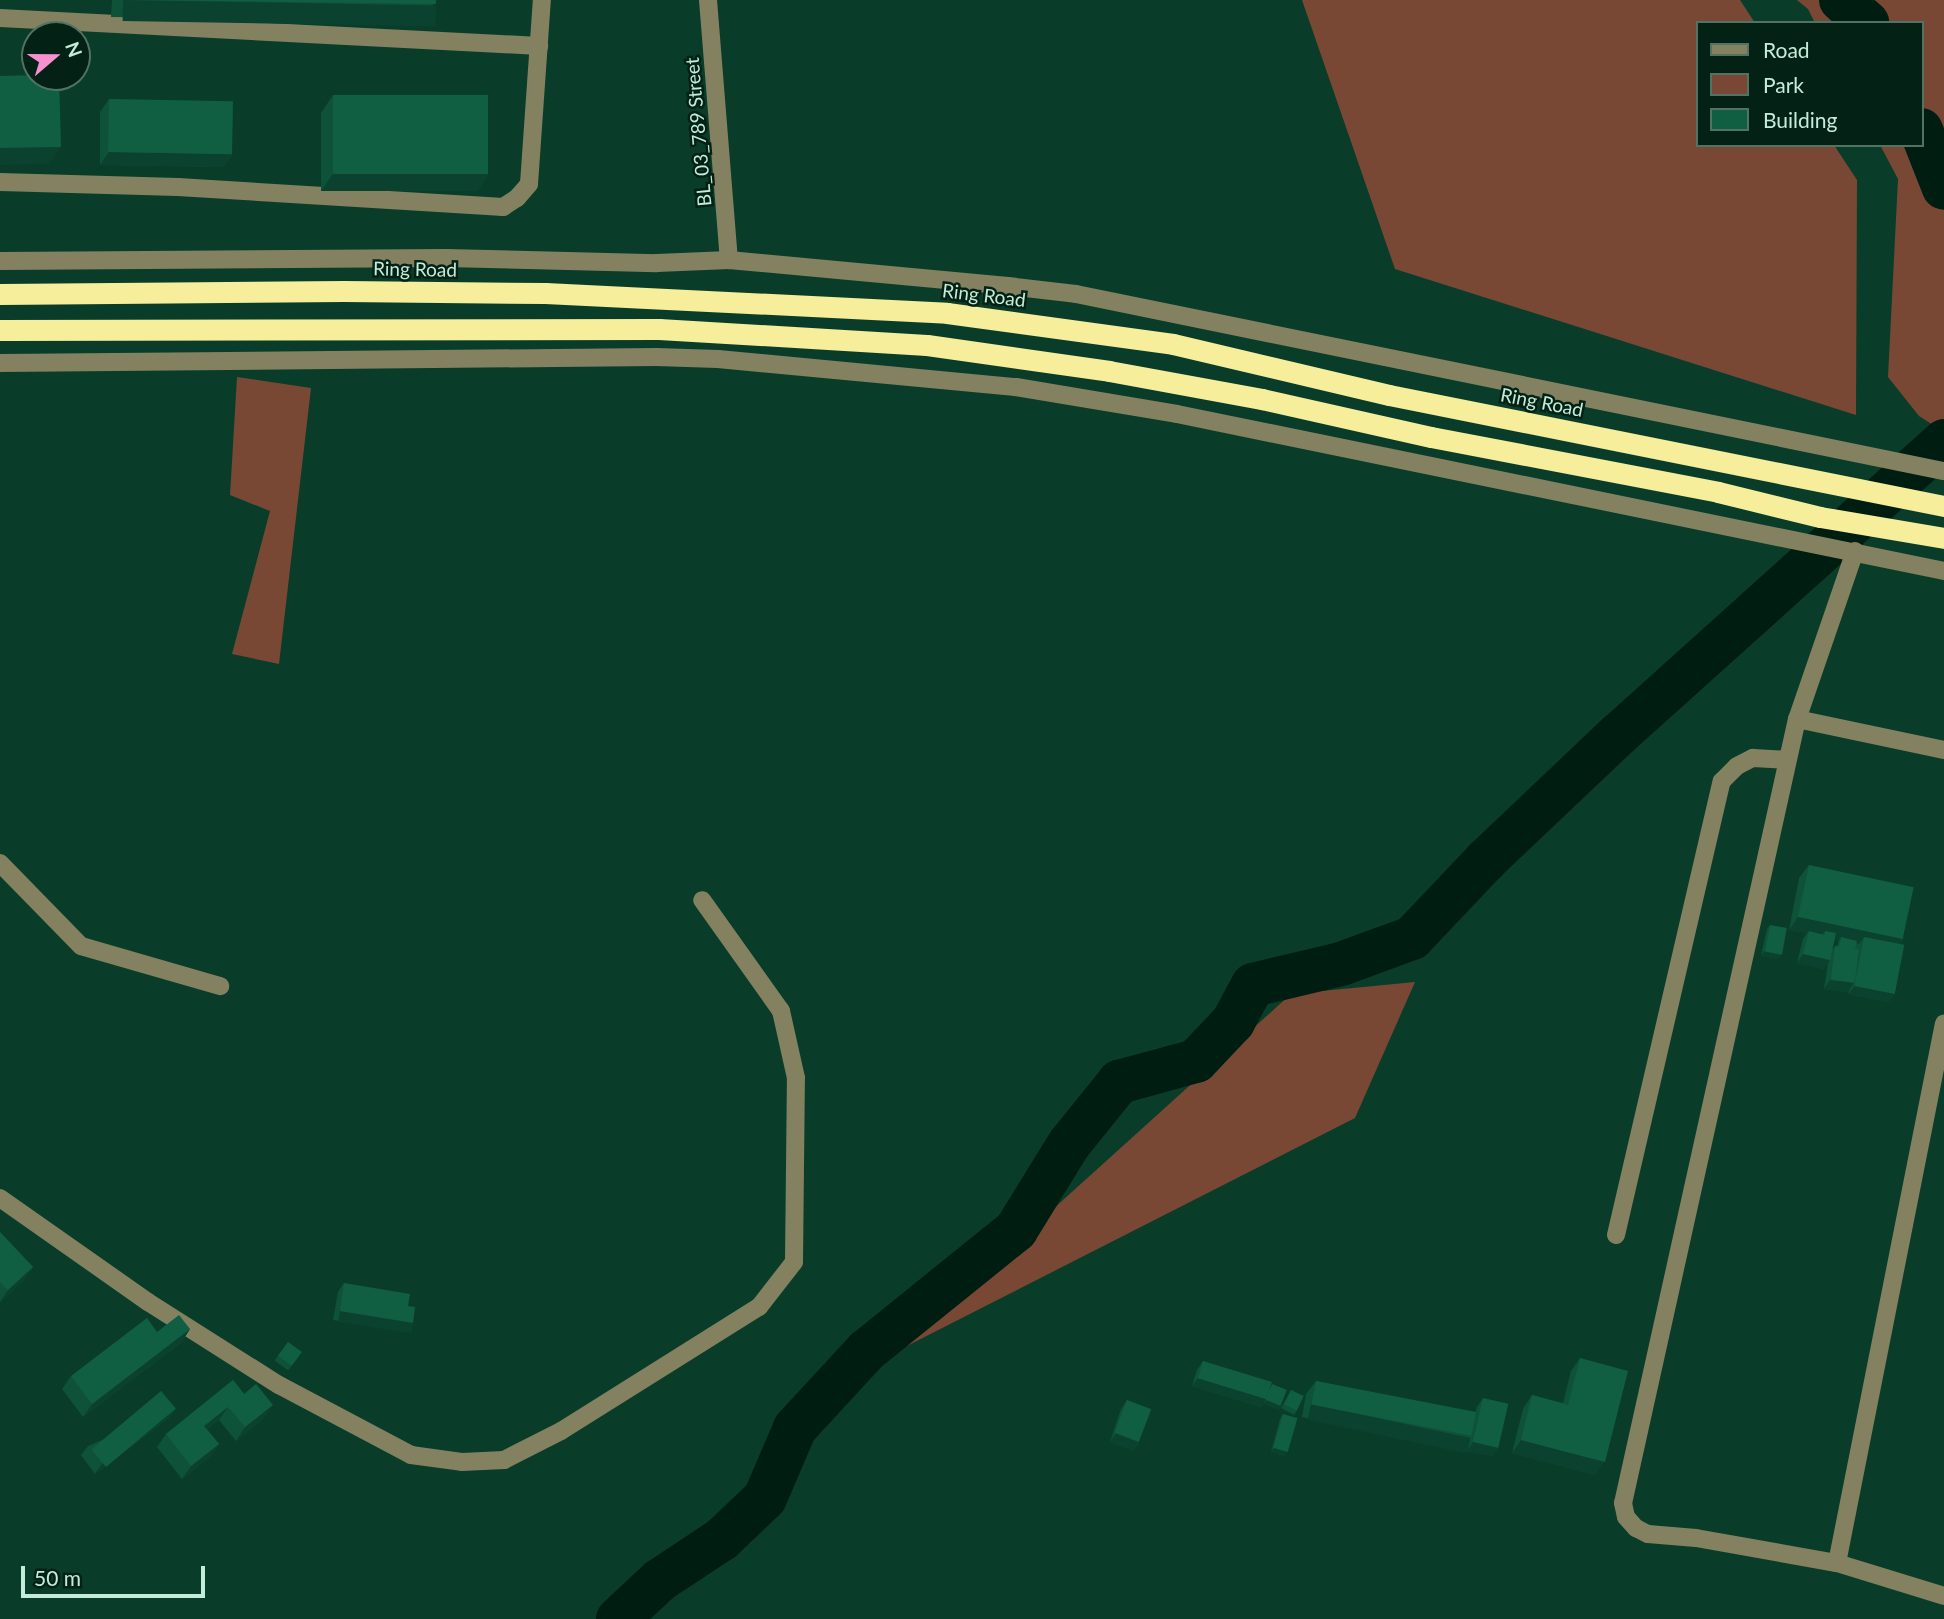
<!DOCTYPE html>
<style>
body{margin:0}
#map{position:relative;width:1944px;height:1619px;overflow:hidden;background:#093d2a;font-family:Lato,sans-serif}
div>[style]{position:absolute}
.green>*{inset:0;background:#794834}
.river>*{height:44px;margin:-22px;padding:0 22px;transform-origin:22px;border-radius:22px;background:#001d11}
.minor>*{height:18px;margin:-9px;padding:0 9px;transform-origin:9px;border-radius:9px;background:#848161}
.highway>*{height:21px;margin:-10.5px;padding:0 10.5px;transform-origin:10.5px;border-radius:10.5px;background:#f6ee9a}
.wall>*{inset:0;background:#0e523a;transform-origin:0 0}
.shaded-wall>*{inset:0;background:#0b422f;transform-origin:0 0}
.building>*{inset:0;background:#105f43;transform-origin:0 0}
span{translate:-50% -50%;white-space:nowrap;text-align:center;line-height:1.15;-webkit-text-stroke:5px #042115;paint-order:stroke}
.street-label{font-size:19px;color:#c3edd8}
.legend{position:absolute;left:1696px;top:21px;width:228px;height:126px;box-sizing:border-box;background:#042115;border:2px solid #507363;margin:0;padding:9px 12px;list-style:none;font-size:21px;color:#c3edd8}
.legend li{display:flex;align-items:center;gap:14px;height:35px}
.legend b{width:35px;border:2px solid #507363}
.north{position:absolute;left:21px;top:21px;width:70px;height:70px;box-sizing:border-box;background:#042115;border:2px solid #507363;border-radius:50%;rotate:70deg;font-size:19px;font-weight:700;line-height:28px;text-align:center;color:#c3edd8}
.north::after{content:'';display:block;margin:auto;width:24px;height:32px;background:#f690cf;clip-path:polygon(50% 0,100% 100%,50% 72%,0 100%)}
.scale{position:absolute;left:21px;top:1566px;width:184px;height:32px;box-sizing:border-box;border:4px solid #c3edd8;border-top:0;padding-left:9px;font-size:21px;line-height:24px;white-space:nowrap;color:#c3edd8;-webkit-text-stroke:5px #042115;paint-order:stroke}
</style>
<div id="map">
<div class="green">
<i style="clip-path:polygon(1302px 0,1740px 0,1755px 23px,1697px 23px,1697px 145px,1834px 145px,1857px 180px,1856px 415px,1395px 269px)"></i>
<i style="clip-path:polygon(1797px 0,1944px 0,1944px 432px,1919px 416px,1888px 377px,1898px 179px,1880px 145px,1921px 145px,1921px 23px,1815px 23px,1808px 9px)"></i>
<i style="clip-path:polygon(237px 377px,311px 388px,279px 664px,232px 654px,270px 511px,230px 495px)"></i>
<i style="clip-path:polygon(1415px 982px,1355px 1118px,895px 1352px,1291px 994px)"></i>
</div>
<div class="river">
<i style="left:1841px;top:0;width:35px;rotate:41deg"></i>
<i style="left:1921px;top:130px;width:62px;rotate:68.4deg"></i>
<i style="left:618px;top:1619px;width:57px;rotate:-42.9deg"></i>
<i style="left:660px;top:1580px;width:74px;rotate:-33.5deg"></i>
<i style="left:722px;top:1539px;width:59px;rotate:-43.6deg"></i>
<i style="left:765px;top:1498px;width:76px;rotate:-66.8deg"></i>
<i style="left:795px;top:1428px;width:105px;rotate:-47.3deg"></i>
<i style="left:866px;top:1351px;width:193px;rotate:-38.9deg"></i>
<i style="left:1016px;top:1230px;width:101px;rotate:-58.4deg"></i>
<i style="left:1069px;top:1144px;width:80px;rotate:-51.1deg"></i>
<i style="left:1119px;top:1082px;width:80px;rotate:-15.3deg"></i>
<i style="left:1196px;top:1061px;width:54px;rotate:-46.5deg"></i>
<i style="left:1233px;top:1022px;width:42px;rotate:-61.6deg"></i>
<i style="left:1253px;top:985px;width:90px;rotate:-13.4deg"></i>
<i style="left:1341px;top:964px;width:76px;rotate:-20.1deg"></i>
<i style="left:1412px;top:938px;width:108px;rotate:-46.5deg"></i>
<i style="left:1486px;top:860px;width:183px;rotate:-43.5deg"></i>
<i style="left:1619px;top:734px;width:438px;rotate:-42deg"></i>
</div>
<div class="minor">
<i style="left:708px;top:0;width:261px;rotate:85.4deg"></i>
<i style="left:0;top:18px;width:540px;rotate:2.97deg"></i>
<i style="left:0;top:182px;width:178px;rotate:1.6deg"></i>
<i style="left:178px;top:187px;width:326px;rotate:3.5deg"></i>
<i style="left:503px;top:207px;width:17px;rotate:-33deg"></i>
<i style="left:517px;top:198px;width:18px;rotate:-49deg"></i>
<i style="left:529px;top:184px;width:184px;rotate:-86deg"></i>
<i style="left:0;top:261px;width:446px;rotate:-0.4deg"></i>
<i style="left:446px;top:258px;width:211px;rotate:1.4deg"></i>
<i style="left:657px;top:263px;width:72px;rotate:-2.4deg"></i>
<i style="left:729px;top:260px;width:280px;rotate:5.3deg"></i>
<i style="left:1008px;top:286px;width:68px;rotate:6.7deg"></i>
<i style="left:1076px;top:294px;width:886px;rotate:11.53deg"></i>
<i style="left:0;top:363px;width:656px;rotate:-0.52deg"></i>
<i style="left:656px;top:357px;width:62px;rotate:1.8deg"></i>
<i style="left:718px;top:359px;width:299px;rotate:5.4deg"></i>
<i style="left:1016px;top:387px;width:163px;rotate:9.5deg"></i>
<i style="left:1177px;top:414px;width:783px;rotate:11.57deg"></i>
<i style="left:1855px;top:551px;width:178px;rotate:109deg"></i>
<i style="left:1797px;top:719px;width:803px;rotate:102.51deg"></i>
<i style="left:1623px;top:1503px;width:14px;rotate:78deg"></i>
<i style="left:1626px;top:1517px;width:15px;rotate:48deg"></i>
<i style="left:1636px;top:1528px;width:13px;rotate:27deg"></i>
<i style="left:1648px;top:1534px;width:48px;rotate:4.8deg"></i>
<i style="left:1696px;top:1538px;width:143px;rotate:10.1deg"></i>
<i style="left:1837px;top:1563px;width:112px;rotate:17.1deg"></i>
<i style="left:1797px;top:719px;width:150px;rotate:11.9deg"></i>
<i style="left:0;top:863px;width:116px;rotate:45.7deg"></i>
<i style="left:81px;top:946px;width:145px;rotate:16.1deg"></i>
<i style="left:0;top:1198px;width:181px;rotate:35.1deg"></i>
<i style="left:148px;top:1302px;width:155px;rotate:32.4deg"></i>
<i style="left:279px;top:1385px;width:149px;rotate:27.9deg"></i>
<i style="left:411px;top:1455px;width:51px;rotate:7.8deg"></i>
<i style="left:462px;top:1462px;width:42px;rotate:-2.7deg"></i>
<i style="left:504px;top:1460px;width:64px;rotate:-27deg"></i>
<i style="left:561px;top:1431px;width:234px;rotate:-32.1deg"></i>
<i style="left:759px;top:1307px;width:57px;rotate:-52.1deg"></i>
<i style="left:794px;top:1262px;width:184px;rotate:-89.4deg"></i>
<i style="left:796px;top:1078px;width:69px;rotate:-102.6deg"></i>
<i style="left:781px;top:1011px;width:136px;rotate:-125.4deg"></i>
<i style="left:1616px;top:1235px;width:466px;rotate:-76.9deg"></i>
<i style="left:1722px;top:781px;width:21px;rotate:-45deg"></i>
<i style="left:1737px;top:766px;width:18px;rotate:-27deg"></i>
<i style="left:1753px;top:758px;width:34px;rotate:3deg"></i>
<i style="left:1837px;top:1563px;width:550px;rotate:-78.79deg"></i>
</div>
<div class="highway">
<i style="left:0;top:294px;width:344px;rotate:-0.5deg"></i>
<i style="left:344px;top:291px;width:201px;rotate:0.6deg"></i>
<i style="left:545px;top:293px;width:402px;rotate:2.8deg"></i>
<i style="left:947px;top:313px;width:228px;rotate:7.8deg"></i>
<i style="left:1173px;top:344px;width:222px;rotate:13.3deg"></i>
<i style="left:1389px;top:395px;width:566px;rotate:11.31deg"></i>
<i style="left:0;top:330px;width:659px;rotate:-0.09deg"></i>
<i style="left:659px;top:329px;width:268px;rotate:3.4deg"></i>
<i style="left:927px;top:345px;width:184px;rotate:8.1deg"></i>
<i style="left:1109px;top:371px;width:156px;rotate:10.4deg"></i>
<i style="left:1262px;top:399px;width:173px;rotate:12.7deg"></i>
<i style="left:1431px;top:437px;width:292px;rotate:10.8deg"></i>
<i style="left:1718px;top:492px;width:105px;rotate:13.8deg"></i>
<i style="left:1820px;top:517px;width:126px;rotate:9.6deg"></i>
</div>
<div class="wall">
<i style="clip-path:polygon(112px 0,436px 0,424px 21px,111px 17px)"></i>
<i style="clip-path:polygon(333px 95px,489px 174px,477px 191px,321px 191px,321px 113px)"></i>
<i style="clip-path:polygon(109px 99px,233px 154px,223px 167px,100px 165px,100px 112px)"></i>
<i style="clip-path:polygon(evenodd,1809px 865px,1904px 938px,1900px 944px,1895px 993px,1889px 1002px,1848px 994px,1849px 990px,1848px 992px,1824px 989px,1828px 963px,1824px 969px,1797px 963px,1803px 939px,1807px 933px,1789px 930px,1799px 878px,1809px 865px,1835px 939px,1839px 940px,1837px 946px,1835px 946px,1832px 950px,1835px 939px)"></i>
<i style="clip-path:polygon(1770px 925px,1781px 955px,1778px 959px,1761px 956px,1767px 929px)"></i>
<i style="clip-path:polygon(0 1232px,33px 1267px,24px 1280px,0 1302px)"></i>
<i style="clip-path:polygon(344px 1283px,406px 1332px,333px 1320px,338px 1292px)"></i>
<i style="clip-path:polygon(190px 1329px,181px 1343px,83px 1417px,62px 1389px,71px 1376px,157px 1332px)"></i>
<i style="left:288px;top:1342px;width:17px;height:23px;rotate:36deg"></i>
<i style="clip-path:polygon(1580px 1358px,1595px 1475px,1512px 1453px,1523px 1409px,1532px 1395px,1563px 1403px,1571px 1371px)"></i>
<i style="clip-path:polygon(1203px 1361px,1270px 1387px,1279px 1410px,1264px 1404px,1265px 1401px,1261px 1407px,1192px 1386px,1197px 1370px)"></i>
<i style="clip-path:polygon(233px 1380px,264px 1418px,236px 1441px,219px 1420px,207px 1429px,219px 1444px,210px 1457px,182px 1479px,157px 1447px,166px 1434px)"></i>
<i style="clip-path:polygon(1316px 1381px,1475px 1413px,1477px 1407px,1483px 1398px,1498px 1448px,1492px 1456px,1467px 1451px,1470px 1438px,1462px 1450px,1302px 1417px,1306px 1394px)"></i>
<i style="clip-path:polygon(1291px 1390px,1297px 1410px,1294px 1415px,1281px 1408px)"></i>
<i style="clip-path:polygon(1127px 1400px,1134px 1451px,1110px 1442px,1121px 1409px)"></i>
<i style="clip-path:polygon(176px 1409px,169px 1418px,95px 1474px,81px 1455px,88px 1446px)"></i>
<i style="clip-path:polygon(1283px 1414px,1287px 1452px,1284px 1456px,1271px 1452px,1280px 1419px)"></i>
</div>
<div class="shaded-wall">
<i style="left:123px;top:0;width:313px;height:21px;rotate:1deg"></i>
<i style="clip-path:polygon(61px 147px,49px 164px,0 165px,0 148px)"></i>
<i style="clip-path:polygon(109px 152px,233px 154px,223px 167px,100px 165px)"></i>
<i style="clip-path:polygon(333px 174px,489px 174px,477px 191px,321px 191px)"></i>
<i style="clip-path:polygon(1798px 917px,1904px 938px,1895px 952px,1864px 937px,1859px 944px,1840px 940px,1841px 937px,1839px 940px,1823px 937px,1825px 931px,1821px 936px,1809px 931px,1807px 933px,1789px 930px)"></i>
<i style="clip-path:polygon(1764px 951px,1781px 955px,1778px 959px,1761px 956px)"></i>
<i style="clip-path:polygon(1803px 954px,1830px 960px,1824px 969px,1797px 963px)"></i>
<i style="clip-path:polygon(1830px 980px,1854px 983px,1848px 992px,1824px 989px)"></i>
<i style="clip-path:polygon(1855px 986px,1895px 993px,1889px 1002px,1848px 994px)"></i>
<i style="clip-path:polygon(33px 1267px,24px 1280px,0 1302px,8px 1290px)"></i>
<i style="left:340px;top:1311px;width:74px;height:11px;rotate:9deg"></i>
<i style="clip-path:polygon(190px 1329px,181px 1343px,83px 1417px,92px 1404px)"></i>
<i style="clip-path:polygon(1198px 1378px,1267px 1398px,1261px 1407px,1192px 1386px)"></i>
<i style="clip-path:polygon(1267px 1400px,1282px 1405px,1279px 1410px,1264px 1404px)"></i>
<i style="left:1311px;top:1404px;width:163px;height:16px;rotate:12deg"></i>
<i style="clip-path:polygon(273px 1405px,264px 1418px,236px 1441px,245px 1427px)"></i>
<i style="clip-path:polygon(228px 1407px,219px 1420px,195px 1439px,204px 1426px)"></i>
<i style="clip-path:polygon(176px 1409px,169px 1418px,95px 1474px,101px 1465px)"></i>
<i style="clip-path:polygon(1116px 1433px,1140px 1442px,1134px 1451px,1110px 1442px)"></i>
<i style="clip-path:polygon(1521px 1440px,1605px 1462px,1595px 1475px,1512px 1453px)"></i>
<i style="clip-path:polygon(1473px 1442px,1498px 1448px,1492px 1456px,1467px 1451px)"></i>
<i style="clip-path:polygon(219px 1444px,210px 1457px,182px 1479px,191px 1466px)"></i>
<i style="clip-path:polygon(1274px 1448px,1287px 1452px,1284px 1456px,1271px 1452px)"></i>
</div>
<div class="building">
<i style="clip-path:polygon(134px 0,436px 0,436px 4px)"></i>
<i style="clip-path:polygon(35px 75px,35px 77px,59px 77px,61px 147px,0 148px,0 76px)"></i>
<i style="left:333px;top:95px;width:155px;height:79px"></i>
<i style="left:109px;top:99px;width:124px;height:53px;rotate:1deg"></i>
<i style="left:1809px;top:865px;width:107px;height:53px;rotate:12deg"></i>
<i style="left:1770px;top:925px;width:17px;height:27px;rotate:10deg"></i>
<i style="clip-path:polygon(1809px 931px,1824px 935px,1825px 931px,1836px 933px,1830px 960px,1803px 954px)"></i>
<i style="clip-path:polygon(1841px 937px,1857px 941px,1855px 949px,1839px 947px)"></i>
<i style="left:1864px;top:937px;width:41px;height:50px;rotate:11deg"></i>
<i style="left:1835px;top:946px;width:24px;height:34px;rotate:7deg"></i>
<i style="clip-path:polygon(0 1232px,33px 1267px,8px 1290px,0 1282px)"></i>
<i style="clip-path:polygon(344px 1283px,410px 1294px,408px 1306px,415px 1307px,413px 1323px,340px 1311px)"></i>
<i style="clip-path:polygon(179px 1315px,190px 1329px,92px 1404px,71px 1376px,147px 1318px,157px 1332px)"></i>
<i style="left:288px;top:1342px;width:17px;height:17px;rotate:36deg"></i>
<i style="clip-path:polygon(1580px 1358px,1628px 1371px,1605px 1462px,1521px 1440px,1532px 1395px,1568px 1405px)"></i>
<i style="left:1203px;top:1361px;width:72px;height:18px;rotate:17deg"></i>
<i style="clip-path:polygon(233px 1380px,244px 1394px,256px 1384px,273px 1405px,245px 1427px,228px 1407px,204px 1426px,219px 1444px,191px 1466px,166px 1434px)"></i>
<i style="left:1316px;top:1381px;width:163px;height:24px;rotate:11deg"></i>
<i style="left:1272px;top:1384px;width:16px;height:17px;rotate:22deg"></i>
<i style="left:1291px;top:1390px;width:14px;height:16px;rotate:25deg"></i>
<i style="left:161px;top:1391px;width:23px;height:91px;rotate:50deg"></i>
<i style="left:1483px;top:1398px;width:26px;height:45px;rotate:13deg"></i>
<i style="left:1127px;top:1400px;width:26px;height:35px;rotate:21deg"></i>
<i style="left:1283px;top:1414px;width:15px;height:35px;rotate:16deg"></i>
</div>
<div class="street-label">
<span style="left:698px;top:132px;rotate:-95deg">BL_03_789 Street</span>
<span style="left:415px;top:269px;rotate:1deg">Ring Road</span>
<span style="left:984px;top:295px;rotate:7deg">Ring Road</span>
<span style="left:1542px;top:402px;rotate:11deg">Ring Road</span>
</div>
<ul class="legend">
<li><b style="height:9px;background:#848161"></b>Road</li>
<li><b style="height:19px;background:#794834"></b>Park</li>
<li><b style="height:19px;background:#105f43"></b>Building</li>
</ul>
<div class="north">N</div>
<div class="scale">50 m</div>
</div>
